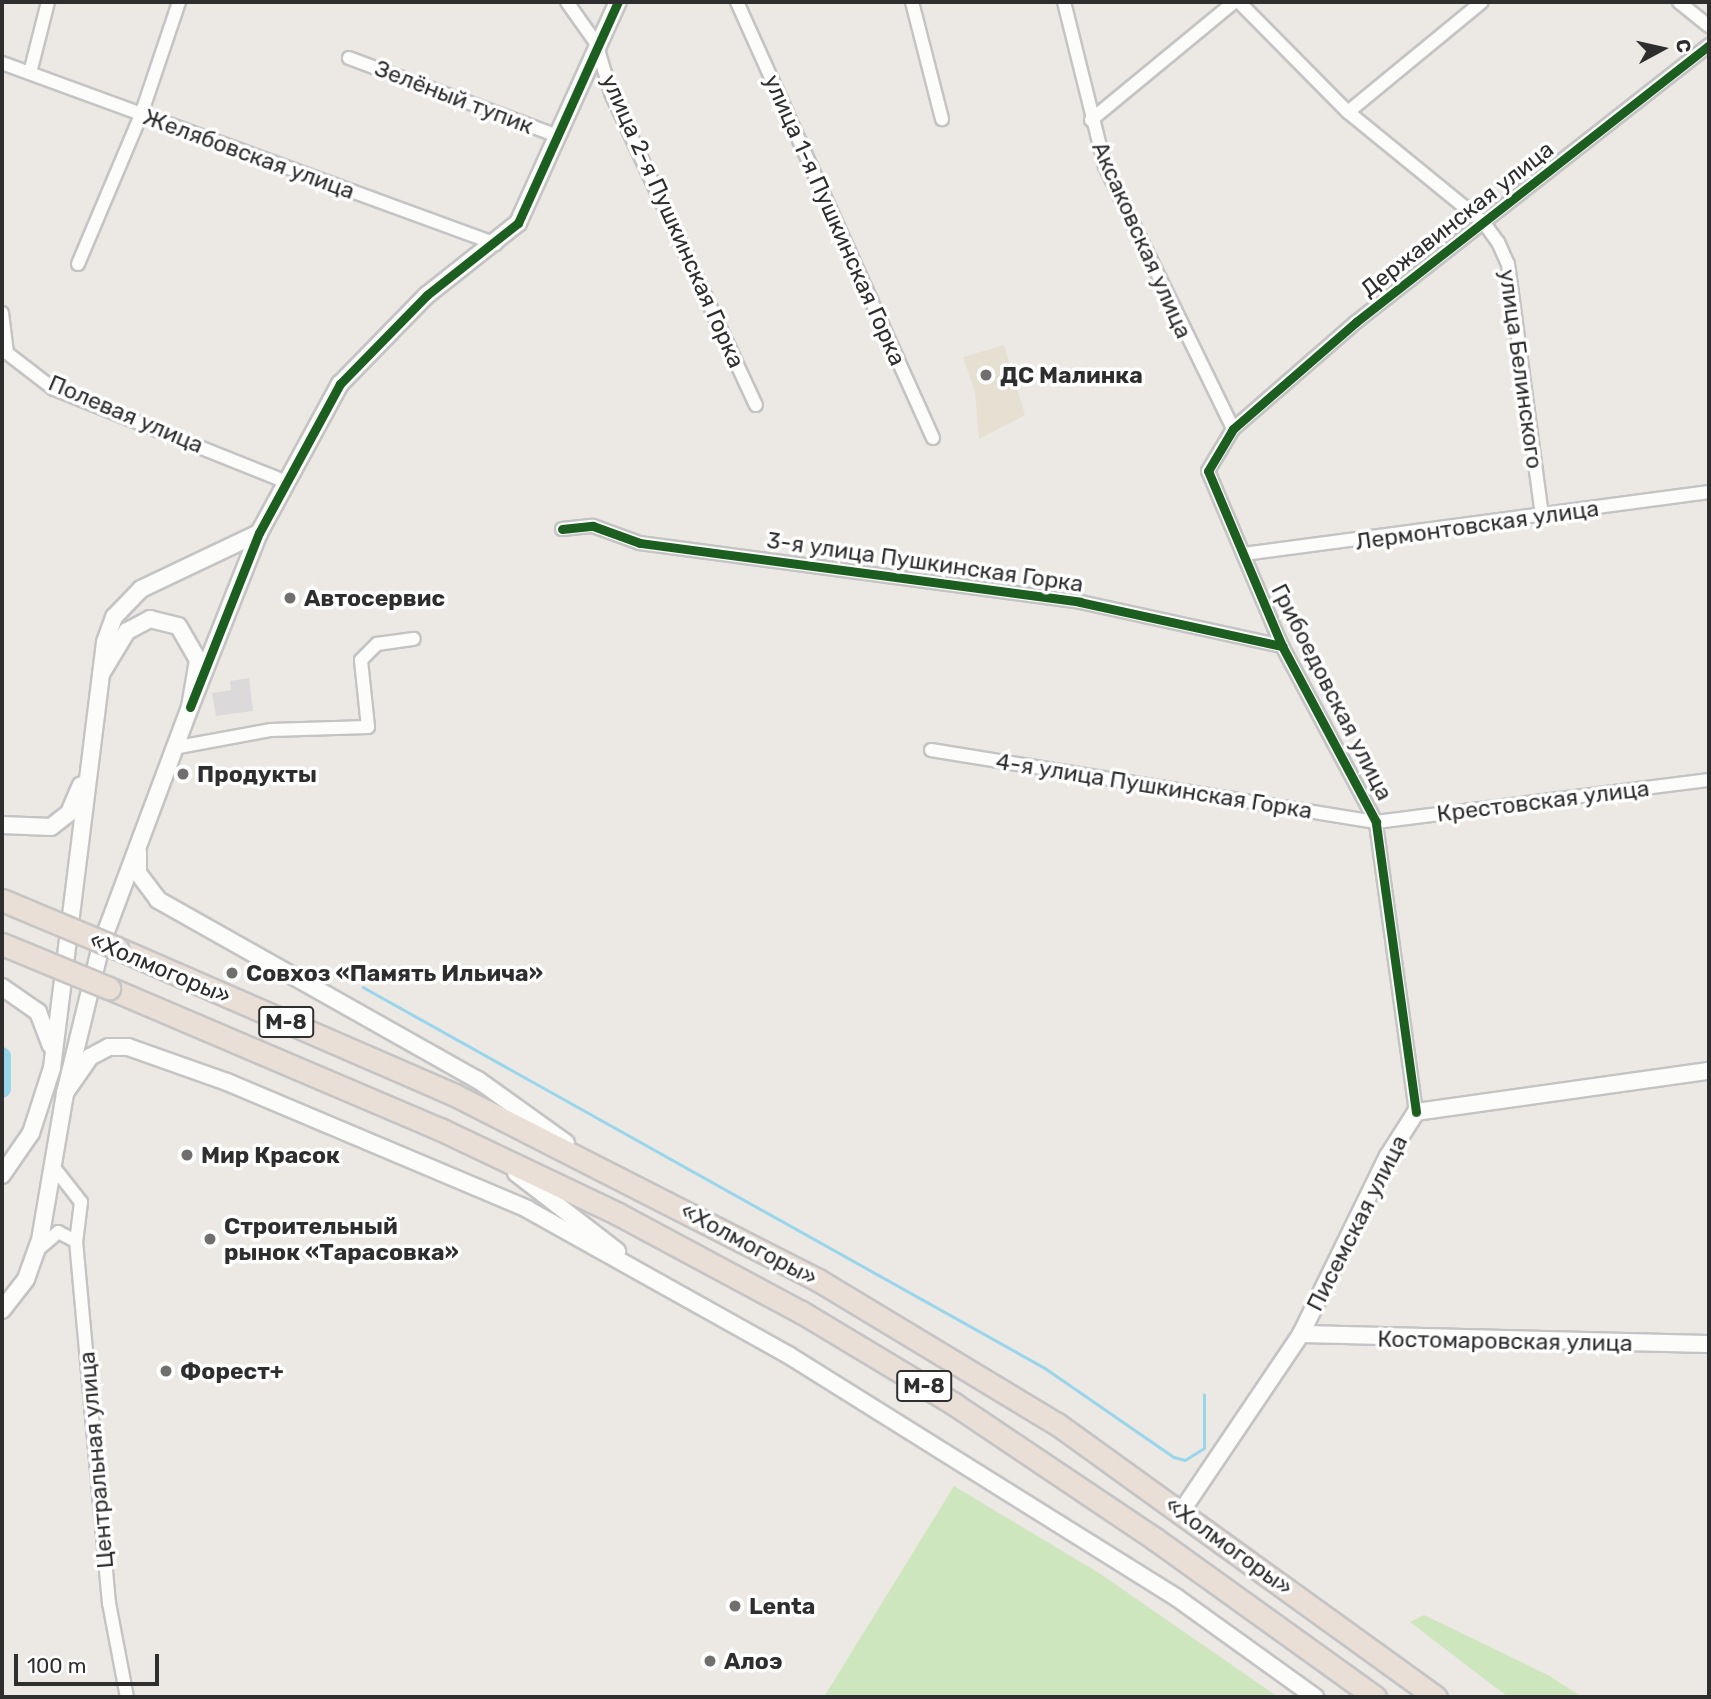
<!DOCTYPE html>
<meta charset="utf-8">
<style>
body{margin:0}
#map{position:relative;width:1711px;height:1699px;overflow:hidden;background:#ece8e4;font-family:Rubik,sans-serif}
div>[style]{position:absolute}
.industrial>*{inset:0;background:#dcd9db}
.education>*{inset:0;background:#e6e0d3}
.green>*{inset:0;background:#cee6be}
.stream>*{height:2.5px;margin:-1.25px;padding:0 1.25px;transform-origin:1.25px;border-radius:1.25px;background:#99d6ec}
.river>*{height:18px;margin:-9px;padding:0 9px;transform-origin:9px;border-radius:9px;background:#99d6ec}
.roads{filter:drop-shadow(2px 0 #c5c4c5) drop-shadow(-2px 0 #c5c4c5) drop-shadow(0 2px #c5c4c5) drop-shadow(0 -2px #c5c4c5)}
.street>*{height:12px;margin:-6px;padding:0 6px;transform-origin:6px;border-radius:6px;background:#fcfcfb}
.secondary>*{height:16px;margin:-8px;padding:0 8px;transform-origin:8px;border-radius:8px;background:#fcfcfb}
.highway>*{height:21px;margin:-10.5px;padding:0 10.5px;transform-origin:10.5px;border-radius:10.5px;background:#eadfd6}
.bridges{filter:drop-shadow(2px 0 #c6c5c4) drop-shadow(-2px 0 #c6c5c4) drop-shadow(0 2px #c6c5c4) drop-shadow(0 -2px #c6c5c4)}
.highway-bridge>*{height:21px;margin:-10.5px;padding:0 10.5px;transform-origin:10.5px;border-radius:10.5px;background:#eadfd6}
.cycleway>*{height:9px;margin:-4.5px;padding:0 4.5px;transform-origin:4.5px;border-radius:4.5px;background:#1b5e20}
.dots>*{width:19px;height:19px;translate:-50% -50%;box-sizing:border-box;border:4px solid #fff;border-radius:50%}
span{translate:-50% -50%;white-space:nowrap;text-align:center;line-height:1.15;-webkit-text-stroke:7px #fff;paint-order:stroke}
.shield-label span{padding:2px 5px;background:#fff;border:2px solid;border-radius:5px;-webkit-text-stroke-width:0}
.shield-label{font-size:21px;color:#2e2e2e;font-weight:700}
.street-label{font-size:23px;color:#2e2e2e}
.poi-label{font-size:23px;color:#2e2e2e;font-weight:700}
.left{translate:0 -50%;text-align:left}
.frame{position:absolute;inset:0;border:4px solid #2e2e2e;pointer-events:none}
.north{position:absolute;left:1627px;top:14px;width:70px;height:70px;-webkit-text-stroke:5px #fff;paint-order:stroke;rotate:82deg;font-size:19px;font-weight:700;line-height:28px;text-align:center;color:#2e2e2e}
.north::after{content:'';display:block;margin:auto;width:24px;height:32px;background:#2e2e2e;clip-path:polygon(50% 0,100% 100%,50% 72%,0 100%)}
.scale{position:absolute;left:14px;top:1654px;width:145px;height:32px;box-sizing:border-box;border:4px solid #2e2e2e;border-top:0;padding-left:9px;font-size:21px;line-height:24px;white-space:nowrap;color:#2e2e2e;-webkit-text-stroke:5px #fff;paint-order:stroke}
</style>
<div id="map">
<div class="industrial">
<i style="clip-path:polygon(249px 678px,253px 711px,216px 716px,212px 693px,231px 690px,230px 681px)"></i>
</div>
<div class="education">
<i style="clip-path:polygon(1004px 345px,1025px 415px,979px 439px,975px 392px,963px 357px)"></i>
</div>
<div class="green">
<i style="clip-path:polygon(954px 1486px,1099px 1573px,1278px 1697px,824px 1697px)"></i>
<i style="clip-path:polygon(1424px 1615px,1548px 1675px,1582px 1697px,1508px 1697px,1410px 1622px)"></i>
</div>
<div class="stream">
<i style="left:363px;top:987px;width:781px;rotate:29.19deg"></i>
<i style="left:1045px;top:1368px;width:157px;rotate:34.6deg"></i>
<i style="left:1174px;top:1457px;width:11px;rotate:15deg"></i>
<i style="left:1185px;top:1460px;width:22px;rotate:-32deg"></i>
<i style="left:1204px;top:1448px;width:53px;rotate:-90deg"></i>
</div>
<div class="river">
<i style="left:2px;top:1056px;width:33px;rotate:90deg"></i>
</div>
<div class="roads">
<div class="street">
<i style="left:567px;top:2px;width:50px;rotate:54.7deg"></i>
<i style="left:596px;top:43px;width:52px;rotate:73.3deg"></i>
<i style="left:611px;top:93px;width:344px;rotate:65.1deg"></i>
<i style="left:737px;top:2px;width:478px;rotate:65.8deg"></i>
<i style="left:912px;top:2px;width:121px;rotate:75.6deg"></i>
<i style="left:1064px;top:2px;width:169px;rotate:76deg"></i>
<i style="left:1105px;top:166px;width:292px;rotate:64deg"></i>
<i style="left:1239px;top:2px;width:155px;rotate:45.3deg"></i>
<i style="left:1348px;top:112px;width:176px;rotate:39.2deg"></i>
<i style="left:1484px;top:223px;width:24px;rotate:54deg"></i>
<i style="left:1498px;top:242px;width:24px;rotate:66deg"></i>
<i style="left:1508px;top:264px;width:253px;rotate:82.3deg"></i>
<i style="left:1679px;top:2px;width:38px;rotate:39deg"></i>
<i style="left:349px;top:58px;width:223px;rotate:20.5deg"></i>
<i style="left:2px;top:63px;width:526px;rotate:20.12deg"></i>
<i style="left:30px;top:73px;width:73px;rotate:-75.8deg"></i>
<i style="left:1348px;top:112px;width:173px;rotate:-39.4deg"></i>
<i style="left:1091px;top:120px;width:185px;rotate:-39.5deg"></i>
<i style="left:78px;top:264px;width:162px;rotate:-67.1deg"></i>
<i style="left:141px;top:115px;width:119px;rotate:-71.4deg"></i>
<i style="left:2px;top:313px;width:40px;rotate:82.9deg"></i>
<i style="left:7px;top:353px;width:59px;rotate:37.5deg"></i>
<i style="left:54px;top:389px;width:251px;rotate:21.8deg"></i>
<i style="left:562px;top:529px;width:31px;rotate:-6deg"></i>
<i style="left:593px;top:526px;width:50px;rotate:19.9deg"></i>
<i style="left:640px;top:543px;width:444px;rotate:7.6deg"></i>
<i style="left:1080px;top:602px;width:207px;rotate:12.3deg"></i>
<i style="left:1244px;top:554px;width:469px;rotate:-7.6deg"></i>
<i style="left:173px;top:748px;width:100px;rotate:-10.4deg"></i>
<i style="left:271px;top:730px;width:97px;rotate:-1.8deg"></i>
<i style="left:368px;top:727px;width:67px;rotate:-96deg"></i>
<i style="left:361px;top:660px;width:23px;rotate:-45deg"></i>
<i style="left:377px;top:644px;width:37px;rotate:-8deg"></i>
<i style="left:931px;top:750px;width:451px;rotate:9.2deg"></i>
<i style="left:1376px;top:822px;width:336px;rotate:-7.2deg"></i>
<i style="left:1416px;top:1112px;width:293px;rotate:-97.9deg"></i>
<i style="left:1376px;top:822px;width:200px;rotate:-118.1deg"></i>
<i style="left:1282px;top:646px;width:190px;rotate:-112.9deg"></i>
<i style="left:1208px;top:471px;width:49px;rotate:-59.2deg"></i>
<i style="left:1233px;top:429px;width:163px;rotate:-41deg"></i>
<i style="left:1356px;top:322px;width:449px;rotate:-38.1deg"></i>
<i style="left:52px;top:1165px;width:47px;rotate:51.9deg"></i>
<i style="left:81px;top:1202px;width:39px;rotate:97deg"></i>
<i style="left:76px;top:1241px;width:364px;rotate:84.8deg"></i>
<i style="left:109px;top:1603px;width:96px;rotate:79.2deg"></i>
<i style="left:41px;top:1247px;width:23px;rotate:-41deg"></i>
<i style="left:58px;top:1232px;width:20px;rotate:27deg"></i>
</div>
<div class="secondary">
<i style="left:190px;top:707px;width:187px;rotate:-68.4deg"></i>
<i style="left:259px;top:533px;width:170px;rotate:-61.5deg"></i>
<i style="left:340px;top:384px;width:124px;rotate:-45.7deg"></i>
<i style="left:427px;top:295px;width:116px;rotate:-38.4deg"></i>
<i style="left:518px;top:223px;width:243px;rotate:-65.7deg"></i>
<i style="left:2px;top:825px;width:49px;rotate:2.3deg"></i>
<i style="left:51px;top:827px;width:23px;rotate:-38deg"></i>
<i style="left:69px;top:813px;width:30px;rotate:-67deg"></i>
<i style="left:138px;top:852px;width:21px;rotate:90deg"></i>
<i style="left:138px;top:873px;width:34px;rotate:53deg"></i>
<i style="left:158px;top:900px;width:367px;rotate:29.4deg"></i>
<i style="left:478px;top:1080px;width:108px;rotate:35.6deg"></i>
<i style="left:2px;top:987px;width:44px;rotate:34.8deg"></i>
<i style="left:38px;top:1012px;width:36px;rotate:69deg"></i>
<i style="left:65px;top:1093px;width:44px;rotate:-55.2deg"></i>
<i style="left:90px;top:1057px;width:21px;rotate:-28deg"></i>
<i style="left:109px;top:1047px;width:19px"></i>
<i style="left:128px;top:1047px;width:105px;rotate:19.5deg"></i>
<i style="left:227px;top:1082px;width:326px;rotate:22.9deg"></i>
<i style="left:527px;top:1209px;width:301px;rotate:29.2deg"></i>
<i style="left:790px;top:1356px;width:456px;rotate:32deg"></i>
<i style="left:1177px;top:1598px;width:170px;rotate:35.7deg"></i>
<i style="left:516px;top:1173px;width:128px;rotate:37.7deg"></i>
<i style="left:2px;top:1175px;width:51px;rotate:-55.4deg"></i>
<i style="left:31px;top:1133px;width:68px;rotate:-72.1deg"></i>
<i style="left:52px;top:1068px;width:429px;rotate:-82.9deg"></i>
<i style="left:105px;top:642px;width:27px;rotate:-70deg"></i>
<i style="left:114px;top:617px;width:39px;rotate:-46deg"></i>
<i style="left:141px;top:589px;width:131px;rotate:-25.4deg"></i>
<i style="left:2px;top:1310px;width:39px;rotate:-52deg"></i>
<i style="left:26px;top:1279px;width:41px;rotate:-70.3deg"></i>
<i style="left:40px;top:1240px;width:149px;rotate:-80.3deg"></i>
<i style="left:65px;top:1093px;width:152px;rotate:-76.3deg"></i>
<i style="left:101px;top:945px;width:254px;rotate:-69.5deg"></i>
<i style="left:190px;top:707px;width:48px;rotate:-80.3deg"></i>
<i style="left:198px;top:660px;width:39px;rotate:-120deg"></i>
<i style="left:178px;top:626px;width:29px;rotate:-166deg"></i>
<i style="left:150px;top:619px;width:26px;rotate:152deg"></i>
<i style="left:127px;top:631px;width:50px;rotate:121.2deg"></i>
<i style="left:1301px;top:1334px;width:408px;rotate:1.4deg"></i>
<i style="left:1181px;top:1512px;width:215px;rotate:-56deg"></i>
<i style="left:1301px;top:1334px;width:198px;rotate:-64deg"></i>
<i style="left:1388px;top:1156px;width:52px;rotate:-57.5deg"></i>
<i style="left:1416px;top:1112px;width:296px;rotate:-8deg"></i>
</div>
<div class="highway">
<i style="left:117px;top:948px;width:369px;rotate:23.5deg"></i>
<i style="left:455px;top:1095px;width:407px;rotate:27deg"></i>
<i style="left:818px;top:1280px;width:279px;rotate:31.1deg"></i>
<i style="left:1057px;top:1424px;width:467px;rotate:35.8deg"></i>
<i style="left:109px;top:988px;width:360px;rotate:23.1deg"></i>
<i style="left:440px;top:1129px;width:197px;rotate:25.5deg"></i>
<i style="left:618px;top:1214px;width:208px;rotate:28.2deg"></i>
<i style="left:801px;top:1312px;width:179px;rotate:31deg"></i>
<i style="left:954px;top:1404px;width:242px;rotate:33.9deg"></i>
<i style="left:1155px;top:1539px;width:271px;rotate:35.7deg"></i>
</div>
</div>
<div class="bridges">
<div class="highway-bridge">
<i style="left:2px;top:900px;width:125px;rotate:22.7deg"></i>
<i style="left:2px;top:944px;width:116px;rotate:22.4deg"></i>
</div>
</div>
<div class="cycleway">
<i style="left:562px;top:529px;width:31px;rotate:-6deg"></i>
<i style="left:593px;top:526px;width:50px;rotate:19.9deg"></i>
<i style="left:640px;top:543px;width:444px;rotate:7.6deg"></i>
<i style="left:1080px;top:602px;width:207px;rotate:12.3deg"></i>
<i style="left:190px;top:707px;width:187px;rotate:-68.4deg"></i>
<i style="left:259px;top:533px;width:170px;rotate:-61.5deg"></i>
<i style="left:340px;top:384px;width:124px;rotate:-45.7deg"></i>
<i style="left:427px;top:295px;width:116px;rotate:-38.4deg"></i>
<i style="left:518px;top:223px;width:243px;rotate:-65.7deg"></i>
<i style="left:1416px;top:1112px;width:293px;rotate:-97.9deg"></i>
<i style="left:1376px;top:822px;width:200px;rotate:-118.1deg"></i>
<i style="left:1282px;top:646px;width:190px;rotate:-112.9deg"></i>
<i style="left:1208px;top:471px;width:49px;rotate:-59.2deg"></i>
<i style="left:1233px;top:429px;width:163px;rotate:-41deg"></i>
<i style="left:1356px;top:322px;width:449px;rotate:-38.1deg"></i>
</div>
<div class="dots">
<i style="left:986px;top:375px;background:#706f6e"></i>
<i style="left:290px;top:598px;background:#706f6e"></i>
<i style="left:183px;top:774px;background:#706f6e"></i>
<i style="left:232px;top:973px;background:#706f6e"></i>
<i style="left:187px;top:1155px;background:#706f6e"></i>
<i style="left:210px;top:1239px;background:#706f6e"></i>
<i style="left:166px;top:1371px;background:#706f6e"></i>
<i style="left:735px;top:1606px;background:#706f6e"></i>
<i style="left:710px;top:1661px;background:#706f6e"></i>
</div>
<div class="shield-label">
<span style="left:286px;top:1022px">М-8</span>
<span style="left:924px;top:1386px">М-8</span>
</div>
<div class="street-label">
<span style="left:454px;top:97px;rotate:21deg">Зелёный тупик</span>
<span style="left:249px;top:154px;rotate:20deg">Желябовская улица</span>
<span style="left:1457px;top:219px;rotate:-38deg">Державинская улица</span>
<span style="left:835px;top:220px;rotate:66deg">улица 1-я Пушкинская Горка</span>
<span style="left:673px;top:221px;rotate:66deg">улица 2-я Пушкинская Горка</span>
<span style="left:1142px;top:240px;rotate:66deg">Аксаковская улица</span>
<span style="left:1521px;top:369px;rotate:82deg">улица Белинского</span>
<span style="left:126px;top:414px;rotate:23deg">Полевая улица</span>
<span style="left:1477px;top:525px;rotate:-8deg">Лермонтовская улица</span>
<span style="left:925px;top:562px;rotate:8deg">3-я улица Пушкинская Горка</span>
<span style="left:1332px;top:692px;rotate:63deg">Грибоедовская улица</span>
<span style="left:1154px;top:786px;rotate:9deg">4-я улица Пушкинская Горка</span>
<span style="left:1543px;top:801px;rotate:-7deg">Крестовская улица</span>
<span style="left:160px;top:968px;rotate:23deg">«Холмогоры»</span>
<span style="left:1357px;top:1223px;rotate:-63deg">Писемская улица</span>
<span style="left:749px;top:1244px;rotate:28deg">«Холмогоры»</span>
<span style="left:1505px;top:1341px;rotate:1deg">Костомаровская улица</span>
<span style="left:96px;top:1460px;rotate:-95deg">Центральная улица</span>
<span style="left:1229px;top:1546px;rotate:36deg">«Холмогоры»</span>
</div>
<div class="poi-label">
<span class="left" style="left:1000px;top:375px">ДС Малинка</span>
<span class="left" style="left:304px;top:598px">Автосервис</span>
<span class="left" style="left:197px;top:774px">Продукты</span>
<span class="left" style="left:246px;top:973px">Совхоз «Память Ильича»</span>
<span class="left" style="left:201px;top:1155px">Мир Красок</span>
<span class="left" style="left:224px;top:1239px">Строительный<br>рынок «Тарасовка»</span>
<span class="left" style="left:180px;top:1371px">Форест+</span>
<span class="left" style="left:749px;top:1606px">Lenta</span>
<span class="left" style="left:724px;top:1661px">Алоэ</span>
</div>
<div class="frame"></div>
<div class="north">С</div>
<div class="scale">100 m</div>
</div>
